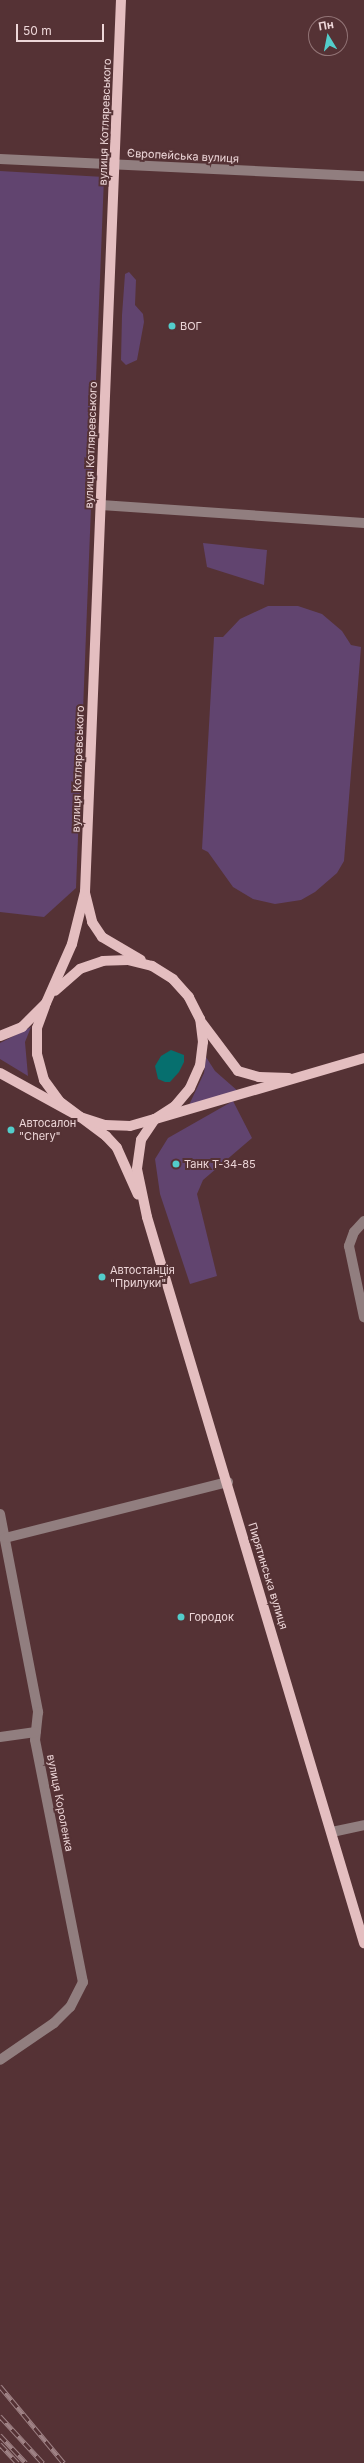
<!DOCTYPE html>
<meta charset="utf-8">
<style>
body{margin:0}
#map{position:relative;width:364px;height:2463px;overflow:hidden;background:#553235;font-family:Inter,sans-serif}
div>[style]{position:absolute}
.green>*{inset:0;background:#61446f}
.water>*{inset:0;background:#066f6e}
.minor>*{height:10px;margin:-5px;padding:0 5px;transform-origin:5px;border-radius:5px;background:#917e7f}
.major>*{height:10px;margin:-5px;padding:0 5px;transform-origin:5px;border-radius:5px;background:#e4bec0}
.rail>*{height:4.5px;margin-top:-2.25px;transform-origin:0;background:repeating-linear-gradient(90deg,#553235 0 9px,#9f8285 0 18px);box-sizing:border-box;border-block:1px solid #9f8285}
.dots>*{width:11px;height:11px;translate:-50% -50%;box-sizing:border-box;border:2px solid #553235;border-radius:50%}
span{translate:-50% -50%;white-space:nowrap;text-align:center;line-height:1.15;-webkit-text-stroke:4px #553235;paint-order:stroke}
.street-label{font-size:11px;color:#edd6d8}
.poi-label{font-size:11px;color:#edd6d8}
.left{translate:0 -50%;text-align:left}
.north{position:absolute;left:308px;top:16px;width:40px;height:40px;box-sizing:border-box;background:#553235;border:1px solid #927476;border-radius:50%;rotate:350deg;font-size:11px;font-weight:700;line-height:16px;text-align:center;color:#edd6d8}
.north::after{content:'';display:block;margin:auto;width:14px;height:18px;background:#53cdcb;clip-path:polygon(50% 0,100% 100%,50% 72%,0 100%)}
.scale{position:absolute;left:16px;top:24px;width:88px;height:18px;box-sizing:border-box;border:2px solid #edd6d8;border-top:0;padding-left:5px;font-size:12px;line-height:14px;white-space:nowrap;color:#edd6d8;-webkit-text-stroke:3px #553235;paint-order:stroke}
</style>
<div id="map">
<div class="green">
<i style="clip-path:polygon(0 171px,104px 177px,76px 888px,44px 917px,0 912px)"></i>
<i style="clip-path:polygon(129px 272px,136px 280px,135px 305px,143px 314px,144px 322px,137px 360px,126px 365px,121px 360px,122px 315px,125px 274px)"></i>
<i style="clip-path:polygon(203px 543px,267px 550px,264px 585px,207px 567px)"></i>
<i style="clip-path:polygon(268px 606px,298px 606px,322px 614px,342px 631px,351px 645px,361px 647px,344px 861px,337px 873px,315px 892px,301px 900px,275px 904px,253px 899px,233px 887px,208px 852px,202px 849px,214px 637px,223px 637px,240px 619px)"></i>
<i style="clip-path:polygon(31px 1027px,25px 1042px,28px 1076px,0 1059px,0 1043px)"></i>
<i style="clip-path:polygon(206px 1057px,215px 1071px,239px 1092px,189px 1105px,204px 1073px)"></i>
<i style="clip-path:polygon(233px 1101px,252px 1138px,203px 1180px,197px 1194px,217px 1276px,190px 1284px,160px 1194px,155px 1159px,168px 1138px)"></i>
</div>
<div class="water">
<i style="clip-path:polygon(171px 1050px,184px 1055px,184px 1062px,179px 1072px,170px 1082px,165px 1082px,158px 1079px,155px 1066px,161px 1056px)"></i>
</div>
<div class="minor">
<i style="left:0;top:159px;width:364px;rotate:2.7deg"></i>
<i style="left:101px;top:505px;width:264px;rotate:3.9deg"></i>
<i style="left:364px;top:1221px;width:15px;rotate:132deg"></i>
<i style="left:354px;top:1232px;width:15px;rotate:110deg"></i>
<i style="left:349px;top:1246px;width:73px;rotate:78.1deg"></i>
<i style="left:0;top:1514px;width:202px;rotate:79.1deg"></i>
<i style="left:38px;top:1712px;width:28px;rotate:96deg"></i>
<i style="left:35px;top:1740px;width:247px;rotate:78.8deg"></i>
<i style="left:83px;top:1982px;width:28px;rotate:117deg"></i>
<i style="left:70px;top:2007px;width:23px;rotate:135deg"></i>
<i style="left:54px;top:2023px;width:65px;rotate:145.6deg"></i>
<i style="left:5px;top:1538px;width:230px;rotate:-14.1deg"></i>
<i style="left:0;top:1737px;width:36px;rotate:-8deg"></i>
<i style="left:332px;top:1832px;width:33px;rotate:-12deg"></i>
</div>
<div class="major">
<i style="left:85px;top:893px;width:30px;rotate:76deg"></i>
<i style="left:92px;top:922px;width:18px;rotate:56deg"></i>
<i style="left:102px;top:937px;width:45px;rotate:30.5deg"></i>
<i style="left:45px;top:1006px;width:23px;rotate:110deg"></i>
<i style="left:37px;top:1028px;width:26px;rotate:90deg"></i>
<i style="left:37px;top:1054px;width:27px;rotate:75deg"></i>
<i style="left:44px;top:1080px;width:26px;rotate:54deg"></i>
<i style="left:59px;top:1101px;width:59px;rotate:36.7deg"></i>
<i style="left:106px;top:1136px;width:16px;rotate:47deg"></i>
<i style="left:117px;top:1148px;width:51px;rotate:65.9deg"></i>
<i style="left:202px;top:1023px;width:60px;rotate:53.1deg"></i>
<i style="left:238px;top:1071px;width:22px;rotate:16deg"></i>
<i style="left:259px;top:1077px;width:30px;rotate:2deg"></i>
<i style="left:0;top:1036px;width:24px;rotate:-22deg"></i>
<i style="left:22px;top:1027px;width:34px;rotate:-45deg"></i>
<i style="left:46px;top:1003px;width:64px;rotate:-66.2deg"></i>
<i style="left:72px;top:944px;width:54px;rotate:-76deg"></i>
<i style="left:85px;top:892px;width:893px;rotate:-87.69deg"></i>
<i style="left:364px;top:1058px;width:218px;rotate:163.7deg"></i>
<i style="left:155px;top:1119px;width:25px;rotate:124deg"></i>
<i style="left:141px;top:1140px;width:29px;rotate:98deg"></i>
<i style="left:137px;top:1169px;width:49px;rotate:78.2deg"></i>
<i style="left:147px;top:1217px;width:758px;rotate:73.36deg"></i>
<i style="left:0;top:1073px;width:91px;rotate:28.8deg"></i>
<i style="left:80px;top:1117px;width:26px;rotate:18deg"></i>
<i style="left:105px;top:1125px;width:25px;rotate:2deg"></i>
<i style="left:130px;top:1126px;width:26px;rotate:-16deg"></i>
<i style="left:155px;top:1119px;width:24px;rotate:-33deg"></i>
<i style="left:175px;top:1106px;width:23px;rotate:-50deg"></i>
<i style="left:190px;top:1088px;width:24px;rotate:-66deg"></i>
<i style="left:200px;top:1066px;width:24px;rotate:-83deg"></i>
<i style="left:203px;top:1042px;width:23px;rotate:-97deg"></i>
<i style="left:200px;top:1019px;width:25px;rotate:-117deg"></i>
<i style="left:189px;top:997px;width:24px;rotate:-132deg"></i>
<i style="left:173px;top:979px;width:25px;rotate:-148deg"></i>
<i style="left:152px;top:966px;width:25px;rotate:-166deg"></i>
<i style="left:128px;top:960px;width:25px;rotate:178deg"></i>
<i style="left:103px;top:961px;width:24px;rotate:161deg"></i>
<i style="left:80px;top:969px;width:33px;rotate:139deg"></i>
</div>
<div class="rail">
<i style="left:0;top:2386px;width:100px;rotate:50.3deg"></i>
<i style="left:0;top:2416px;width:64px;rotate:47.5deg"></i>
<i style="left:0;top:2435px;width:38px;rotate:47deg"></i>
<i style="left:0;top:2444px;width:26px;rotate:47deg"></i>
</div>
<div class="dots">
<i style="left:172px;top:326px;background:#53cdcb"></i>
<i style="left:11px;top:1130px;background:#53cdcb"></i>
<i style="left:176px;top:1164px;background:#53cdcb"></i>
<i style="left:102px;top:1277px;background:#53cdcb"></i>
<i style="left:181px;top:1617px;background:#53cdcb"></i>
</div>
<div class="street-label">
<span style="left:105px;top:122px;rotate:-88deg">вулиця Котляревського</span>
<span style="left:183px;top:156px;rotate:3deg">Європейська вулиця</span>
<span style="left:91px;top:445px;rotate:-88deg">вулиця Котляревського</span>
<span style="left:78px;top:769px;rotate:-88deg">вулиця Котляревського</span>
<span style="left:268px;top:1576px;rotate:73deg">Пирятинська вулиця</span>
<span style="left:60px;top:1803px;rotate:79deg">вулиця Короленка</span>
</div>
<div class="poi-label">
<span class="left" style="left:180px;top:326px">ВОГ</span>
<span class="left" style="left:19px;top:1130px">Автосалон<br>"Chery"</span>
<span class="left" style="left:184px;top:1164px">Танк Т-34-85</span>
<span class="left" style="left:110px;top:1277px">Автостанція<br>"Прилуки"</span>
<span class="left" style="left:189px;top:1617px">Городок</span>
</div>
<div class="north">Пн</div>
<div class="scale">50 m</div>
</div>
